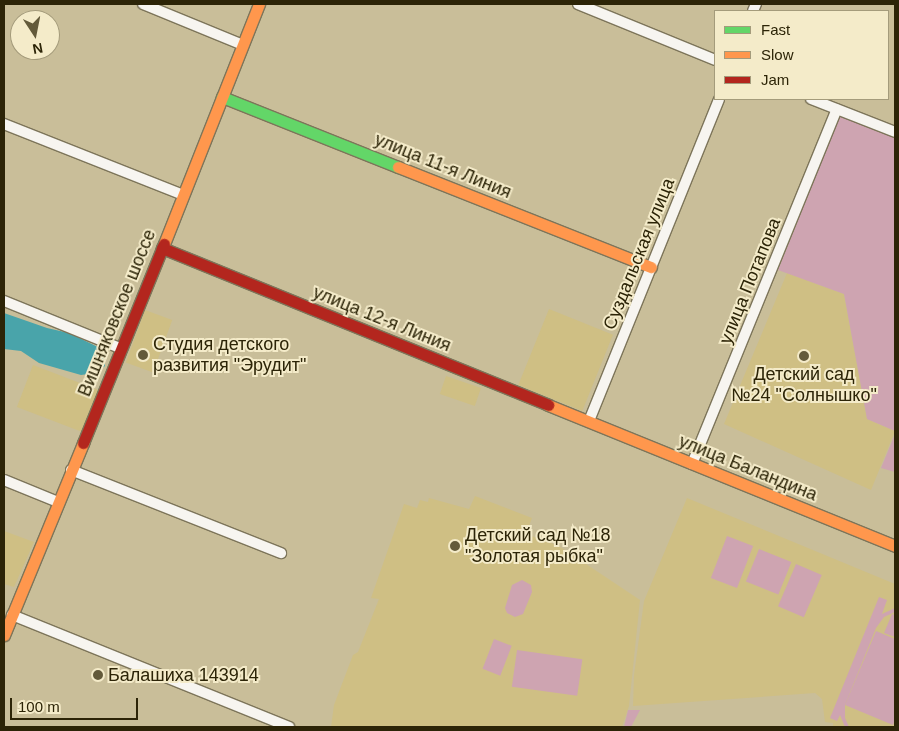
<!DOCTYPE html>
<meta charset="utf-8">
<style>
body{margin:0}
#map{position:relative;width:899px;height:731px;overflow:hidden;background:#c9be99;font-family:Helvetica,sans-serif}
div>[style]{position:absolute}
.built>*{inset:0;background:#cfbf84;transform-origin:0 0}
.green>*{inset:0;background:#cea4b1;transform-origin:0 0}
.water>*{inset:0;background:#49a4aa}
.roads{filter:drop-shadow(1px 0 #7d755a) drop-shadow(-1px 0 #7d755a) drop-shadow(0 1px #7d755a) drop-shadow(0 -1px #7d755a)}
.street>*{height:10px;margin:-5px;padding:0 5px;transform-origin:5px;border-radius:5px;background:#f7f5f0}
.fast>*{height:11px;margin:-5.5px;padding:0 5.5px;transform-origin:5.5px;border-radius:5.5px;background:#63d668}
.slow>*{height:11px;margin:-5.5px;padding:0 5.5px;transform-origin:5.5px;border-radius:5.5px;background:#ff974d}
.jam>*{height:11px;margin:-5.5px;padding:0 5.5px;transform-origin:5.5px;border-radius:5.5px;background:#b3261e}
.dots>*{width:14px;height:14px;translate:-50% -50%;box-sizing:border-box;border:2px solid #f4ebc9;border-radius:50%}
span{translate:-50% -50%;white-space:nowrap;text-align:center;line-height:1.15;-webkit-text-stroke:4px #f4ebc9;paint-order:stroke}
.street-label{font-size:18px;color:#2c2407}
.poi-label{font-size:18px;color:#2c2407}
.left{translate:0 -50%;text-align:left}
.frame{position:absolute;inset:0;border:5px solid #2c2407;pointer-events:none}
.legend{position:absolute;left:714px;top:10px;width:175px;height:90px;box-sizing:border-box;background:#f4ebc9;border:1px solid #a49b7b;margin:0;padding:6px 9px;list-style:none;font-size:15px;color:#2c2407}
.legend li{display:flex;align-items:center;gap:10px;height:25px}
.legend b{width:25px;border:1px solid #a49b7b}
.north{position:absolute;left:10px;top:10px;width:50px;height:50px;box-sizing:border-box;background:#f4ebc9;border:1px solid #a49b7b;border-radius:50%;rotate:169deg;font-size:14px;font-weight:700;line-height:20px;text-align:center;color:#2c2407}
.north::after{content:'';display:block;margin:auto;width:18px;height:22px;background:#635a3a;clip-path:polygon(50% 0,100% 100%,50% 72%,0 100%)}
.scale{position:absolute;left:10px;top:698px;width:128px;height:22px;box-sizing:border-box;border:2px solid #2c2407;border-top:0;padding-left:6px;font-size:15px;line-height:18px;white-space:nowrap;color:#2c2407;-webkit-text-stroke:4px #f4ebc9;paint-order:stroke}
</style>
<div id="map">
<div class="built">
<i style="clip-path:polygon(787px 273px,844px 294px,867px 419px,895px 431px,871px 490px,724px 424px)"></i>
<i style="left:549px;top:309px;width:69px;height:82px;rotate:22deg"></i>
<i style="left:145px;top:310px;width:29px;height:56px;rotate:20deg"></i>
<i style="left:33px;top:365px;width:70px;height:45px;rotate:21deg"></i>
<i style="left:446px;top:376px;width:37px;height:19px;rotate:19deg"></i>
<i style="clip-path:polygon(475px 496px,532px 518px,526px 534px,559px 546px,640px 600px,629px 706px,622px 727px,331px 727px,334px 705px,353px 655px,358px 652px,379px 599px,371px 598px,404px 504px,417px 508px,420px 500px,428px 502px,429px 498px,469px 509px)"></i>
<i style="clip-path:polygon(687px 498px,895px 584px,895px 727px,833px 727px,833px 723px,825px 722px,822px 699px,815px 693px,633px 706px,634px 675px,644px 601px)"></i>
<i style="clip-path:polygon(4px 531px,34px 542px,14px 587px,4px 584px)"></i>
</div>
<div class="green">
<i style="clip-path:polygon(841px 114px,895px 135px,895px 431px,867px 419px,844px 294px,778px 270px)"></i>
<i style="clip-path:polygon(895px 434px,895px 472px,881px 468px)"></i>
<i style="left:727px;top:536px;width:28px;height:45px;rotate:21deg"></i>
<i style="left:759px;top:549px;width:35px;height:35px;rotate:22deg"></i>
<i style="left:796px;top:564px;width:28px;height:46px;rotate:23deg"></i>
<i style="clip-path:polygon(522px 580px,531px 585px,532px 592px,523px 614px,515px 617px,507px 613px,505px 608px,512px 585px)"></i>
<i style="clip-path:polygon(879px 597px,887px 600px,882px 614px,895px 608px,895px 612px,884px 617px,876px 628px,845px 705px,845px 718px,849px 727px,845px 727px,840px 715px,837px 721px,830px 718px)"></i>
<i style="clip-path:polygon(892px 614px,895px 615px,895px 637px,884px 633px)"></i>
<i style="clip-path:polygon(876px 631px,895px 639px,895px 719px,893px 725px,845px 705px)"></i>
<i style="left:494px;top:639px;width:19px;height:32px;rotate:21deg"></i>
<i style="left:517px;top:650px;width:66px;height:37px;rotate:8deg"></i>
<i style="clip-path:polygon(628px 710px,640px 710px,631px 727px,624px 727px)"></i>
</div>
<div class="water">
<i style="clip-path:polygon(4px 313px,47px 328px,69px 333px,102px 349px,105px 366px,96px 373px,81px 375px,39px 363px,21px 351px,4px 349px)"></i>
</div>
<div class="roads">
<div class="street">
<i style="left:143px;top:4px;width:108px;rotate:22.3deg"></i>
<i style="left:578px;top:4px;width:148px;rotate:22.2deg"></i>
<i style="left:753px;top:11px;width:8px;rotate:-67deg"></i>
<i style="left:811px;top:99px;width:90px;rotate:21.4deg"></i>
<i style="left:4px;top:124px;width:193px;rotate:21.6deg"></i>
<i style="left:4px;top:301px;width:127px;rotate:22.1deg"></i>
<i style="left:589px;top:421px;width:347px;rotate:-68deg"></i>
<i style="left:692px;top:464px;width:383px;rotate:-67.8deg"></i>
<i style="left:71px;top:470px;width:226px;rotate:21.6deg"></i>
<i style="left:4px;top:480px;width:58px;rotate:22.2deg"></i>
<i style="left:12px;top:615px;width:299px;rotate:22deg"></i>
</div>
<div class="fast">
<i style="left:222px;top:97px;width:189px;rotate:21.7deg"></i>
</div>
<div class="slow">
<i style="left:398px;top:167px;width:272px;rotate:21.6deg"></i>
<i style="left:164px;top:244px;width:258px;rotate:-68.4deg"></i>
<i style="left:548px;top:405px;width:375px;rotate:22.1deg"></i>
<i style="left:4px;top:635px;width:208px;rotate:-67.6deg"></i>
</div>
<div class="jam">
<i style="left:162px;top:248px;width:417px;rotate:22.1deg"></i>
<i style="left:83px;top:443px;width:215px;rotate:-67.9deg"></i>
</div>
</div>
<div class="dots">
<i style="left:143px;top:355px;background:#635a3a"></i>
<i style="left:804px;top:356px;background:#635a3a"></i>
<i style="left:455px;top:546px;background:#635a3a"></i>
<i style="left:98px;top:675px;background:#635a3a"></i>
</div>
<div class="street-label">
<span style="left:443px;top:166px;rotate:22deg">улица 11-я Линия</span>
<span style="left:639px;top:254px;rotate:-68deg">Суздальская улица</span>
<span style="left:750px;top:281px;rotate:-68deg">улица Потапова</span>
<span style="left:117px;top:313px;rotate:-68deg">Вишняковское шоссе</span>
<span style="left:382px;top:319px;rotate:22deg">улица 12-я Линия</span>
<span style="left:748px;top:468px;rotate:22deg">улица Баландина</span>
</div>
<div class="poi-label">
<span class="left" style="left:153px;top:355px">Студия детского<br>развития "Эрудит"</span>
<span style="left:804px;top:385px">Детский сад<br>№24 "Солнышко"</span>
<span class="left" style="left:465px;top:546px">Детский сад №18<br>"Золотая рыбка"</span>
<span class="left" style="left:108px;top:675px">Балашиха 143914</span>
</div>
<div class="frame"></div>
<ul class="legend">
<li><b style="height:6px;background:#63d668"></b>Fast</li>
<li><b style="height:6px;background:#ff974d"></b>Slow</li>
<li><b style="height:6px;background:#b3261e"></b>Jam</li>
</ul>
<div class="north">N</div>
<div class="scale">100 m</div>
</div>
